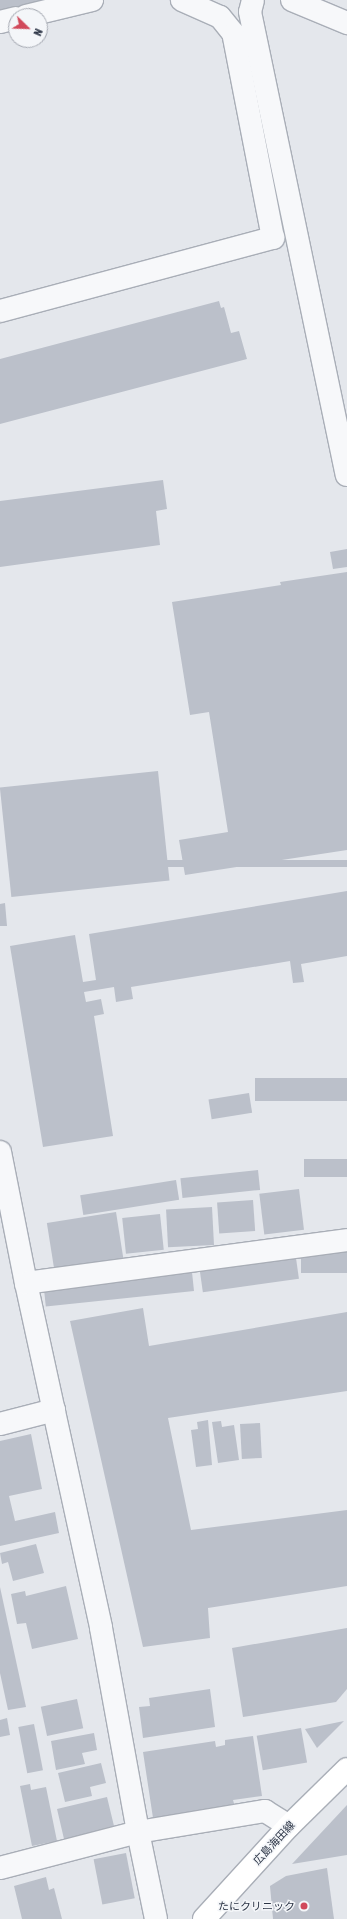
<!DOCTYPE html>
<meta charset="utf-8">
<style>
body{margin:0}
#map{position:relative;width:347px;height:1919px;overflow:hidden;background:#e4e7ec;font-family:"Asap Condensed","Noto Sans JP",sans-serif}
div>[style]{position:absolute}
.building>*{inset:0;background:#bbc0ca;transform-origin:0 0}
.roads{filter:drop-shadow(1px 0 #a9aeb7) drop-shadow(-1px 0 #a9aeb7) drop-shadow(0 1px #a9aeb7) drop-shadow(0 -1px #a9aeb7)}
.minor>*{height:22px;margin:-11px;padding:0 11px;transform-origin:11px;border-radius:11px;background:#f7f8fa}
.major>*{height:22px;margin:-11px;padding:0 11px;transform-origin:11px;border-radius:11px;background:#fff}
.dots>*{width:11px;height:11px;translate:-50% -50%;box-sizing:border-box;border:2px solid #f4f6f9;border-radius:50%}
span{translate:-50% -50%;white-space:nowrap;text-align:center;line-height:1.15;-webkit-text-stroke:3px #f4f6f9;paint-order:stroke}
.street-label{font-size:11px;color:#2b3445}
.poi-label{font-size:11px;color:#2b3445}
.right{translate:-100% -50%;text-align:right}
.north{position:absolute;left:8px;top:8px;width:40px;height:40px;box-sizing:border-box;background:#f4f6f9;border:1px solid #a4a8b1;border-radius:50%;rotate:113deg;font-size:11px;font-weight:700;line-height:16px;text-align:center;color:#2b3445}
.north::after{content:'';display:block;margin:auto;width:14px;height:18px;background:#d1495b;clip-path:polygon(50% 0,100% 100%,50% 72%,0 100%)}
</style>
<div id="map">
<div class="building">
<i style="clip-path:polygon(0 0,54px 0,0 14px)"></i>
<i style="clip-path:polygon(219px 301px,221px 308px,224px 307px,231px 333px,239px 331px,247px 359px,0 424px,0 359px)"></i>
<i style="clip-path:polygon(163px 480px,167px 509px,156px 511px,160px 545px,0 567px,0 501px)"></i>
<i style="clip-path:polygon(347px 549px,347px 567px,333px 569px,330px 552px)"></i>
<i style="clip-path:polygon(347px 572px,347px 850px,185px 875px,179px 840px,228px 832px,209px 712px,190px 715px,172px 602px,281px 585px,280px 582px)"></i>
<i style="left:158px;top:771px;width:110px;height:159px;rotate:84deg"></i>
<i style="left:347px;top:860px;width:7px;height:319px;rotate:90deg"></i>
<i style="clip-path:polygon(347px 891px,347px 956px,301px 964px,304px 982px,293px 983px,290px 961px,131px 987px,133px 999px,116px 1002px,114px 987px,84px 992px,86px 1002px,101px 999px,104px 1014px,94px 1016px,113px 1136px,43px 1147px,10px 946px,75px 935px,83px 982px,96px 980px,89px 934px)"></i>
<i style="clip-path:polygon(5px 903px,7px 926px,0 926px,0 904px)"></i>
<i style="left:347px;top:1078px;width:23px;height:92px;rotate:90deg"></i>
<i style="left:249px;top:1093px;width:20px;height:41px;rotate:81deg"></i>
<i style="left:347px;top:1159px;width:18px;height:43px;rotate:90deg"></i>
<i style="left:258px;top:1170px;width:20px;height:78px;rotate:84deg"></i>
<i style="left:176px;top:1180px;width:20px;height:97px;rotate:81deg"></i>
<i style="left:299px;top:1189px;width:41px;height:40px;rotate:83deg"></i>
<i style="left:253px;top:1200px;width:31px;height:36px;rotate:86deg"></i>
<i style="left:212px;top:1207px;width:38px;height:46px;rotate:87deg"></i>
<i style="left:116px;top:1212px;width:47px;height:70px;rotate:81deg"></i>
<i style="left:160px;top:1214px;width:36px;height:38px;rotate:84deg"></i>
<i style="left:347px;top:1251px;width:22px;height:46px;rotate:90deg"></i>
<i style="left:296px;top:1258px;width:21px;height:97px;rotate:82deg"></i>
<i style="left:192px;top:1272px;width:19px;height:149px;rotate:84deg"></i>
<i style="clip-path:polygon(143px 1308px,149px 1346px,347px 1312px,347px 1391px,168px 1418px,191px 1530px,347px 1510px,347px 1586px,208px 1608px,210px 1638px,143px 1647px,70px 1321px)"></i>
<i style="clip-path:polygon(208px 1420px,212px 1465px,196px 1467px,191px 1430px,198px 1429px,197px 1422px)"></i>
<i style="clip-path:polygon(221px 1421px,222px 1427px,234px 1425px,239px 1460px,218px 1463px,212px 1422px)"></i>
<i style="left:260px;top:1423px;width:35px;height:20px;rotate:87deg"></i>
<i style="clip-path:polygon(31px 1434px,42px 1489px,9px 1496px,15px 1521px,55px 1512px,59px 1533px,0 1546px,0 1441px)"></i>
<i style="clip-path:polygon(36px 1544px,44px 1573px,13px 1581px,8px 1562px,2px 1564px,0 1553px)"></i>
<i style="clip-path:polygon(66px 1586px,78px 1639px,32px 1649px,26px 1623px,17px 1624px,11px 1594px,25px 1591px,26px 1596px)"></i>
<i style="clip-path:polygon(0 1587px,26px 1707px,8px 1710px,0 1673px)"></i>
<i style="clip-path:polygon(347px 1628px,347px 1689px,336px 1702px,243px 1717px,232px 1648px)"></i>
<i style="clip-path:polygon(210px 1689px,215px 1727px,143px 1738px,139px 1707px,150px 1706px,149px 1698px)"></i>
<i style="left:77px;top:1699px;width:30px;height:37px;rotate:78deg"></i>
<i style="clip-path:polygon(7px 1718px,10px 1735px,0 1737px,0 1720px)"></i>
<i style="clip-path:polygon(344px 1721px,317px 1748px,305px 1729px)"></i>
<i style="left:34px;top:1724px;width:47px;height:16px;rotate:79deg"></i>
<i style="left:301px;top:1728px;width:35px;height:45px;rotate:80deg"></i>
<i style="clip-path:polygon(94px 1733px,97px 1750px,82px 1753px,85px 1764px,56px 1770px,51px 1741px)"></i>
<i style="clip-path:polygon(253px 1736px,262px 1796px,233px 1800px,235px 1807px,153px 1818px,143px 1752px,215px 1741px,216px 1747px,225px 1745px,225px 1740px)"></i>
<i style="clip-path:polygon(101px 1763px,106px 1783px,90px 1787px,92px 1796px,65px 1802px,58px 1773px)"></i>
<i style="clip-path:polygon(30px 1784px,31px 1790px,46px 1787px,57px 1841px,32px 1846px,20px 1786px)"></i>
<i style="clip-path:polygon(107px 1797px,114px 1826px,106px 1828px,106px 1830px,64px 1839px,57px 1809px)"></i>
<i style="clip-path:polygon(347px 1805px,347px 1855px,292px 1864px)"></i>
<i style="left:126px;top:1853px;width:46px;height:33px;rotate:79deg"></i>
<i style="clip-path:polygon(327px 1868px,334px 1919px,273px 1919px,270px 1886px,286px 1876px)"></i>
<i style="clip-path:polygon(46px 1877px,49px 1890px,54px 1888px,62px 1919px,22px 1919px,14px 1886px)"></i>
</div>
<div class="roads">
<div class="minor">
<i style="left:253px;top:0;width:12px;rotate:104deg"></i>
<i style="left:250px;top:12px;width:473px;rotate:78.2deg"></i>
<i style="left:292px;top:0;width:60px;rotate:22.7deg"></i>
<i style="left:26px;top:16px;width:68px;rotate:-13.6deg"></i>
<i style="left:0;top:22px;width:16px;rotate:-14deg"></i>
<i style="left:0;top:311px;width:283px;rotate:-15deg"></i>
<i style="left:273px;top:238px;width:209px;rotate:-101deg"></i>
<i style="left:233px;top:33px;width:21px;rotate:-129deg"></i>
<i style="left:220px;top:17px;width:42px;rotate:-155.9deg"></i>
<i style="left:0;top:1152px;width:134px;rotate:78.8deg"></i>
<i style="left:26px;top:1283px;width:353px;rotate:77.7deg"></i>
<i style="left:101px;top:1628px;width:207px;rotate:79.7deg"></i>
<i style="left:138px;top:1832px;width:89px;rotate:78.3deg"></i>
<i style="left:26px;top:1283px;width:324px;rotate:-7.6deg"></i>
<i style="left:0;top:1424px;width:56px;rotate:-14.5deg"></i>
<i style="left:0;top:1868px;width:143px;rotate:-14.6deg"></i>
<i style="left:138px;top:1832px;width:129px;rotate:-9.4deg"></i>
<i style="left:265px;top:1811px;width:28px;rotate:32deg"></i>
</div>
<div class="major">
<i style="left:204px;top:1919px;width:126px;rotate:-47.6deg"></i>
<i style="left:289px;top:1826px;width:81px;rotate:-44.5deg"></i>
</div>
</div>
<div class="dots">
<i style="left:304px;top:1906px;background:#d1495b"></i>
</div>
<div class="street-label">
<span style="left:274px;top:1843px;rotate:-47deg">広島海田線</span>
</div>
<div class="poi-label">
<span class="right" style="left:295px;top:1906px">たにクリニック</span>
</div>
<div class="north">N</div>
</div>
